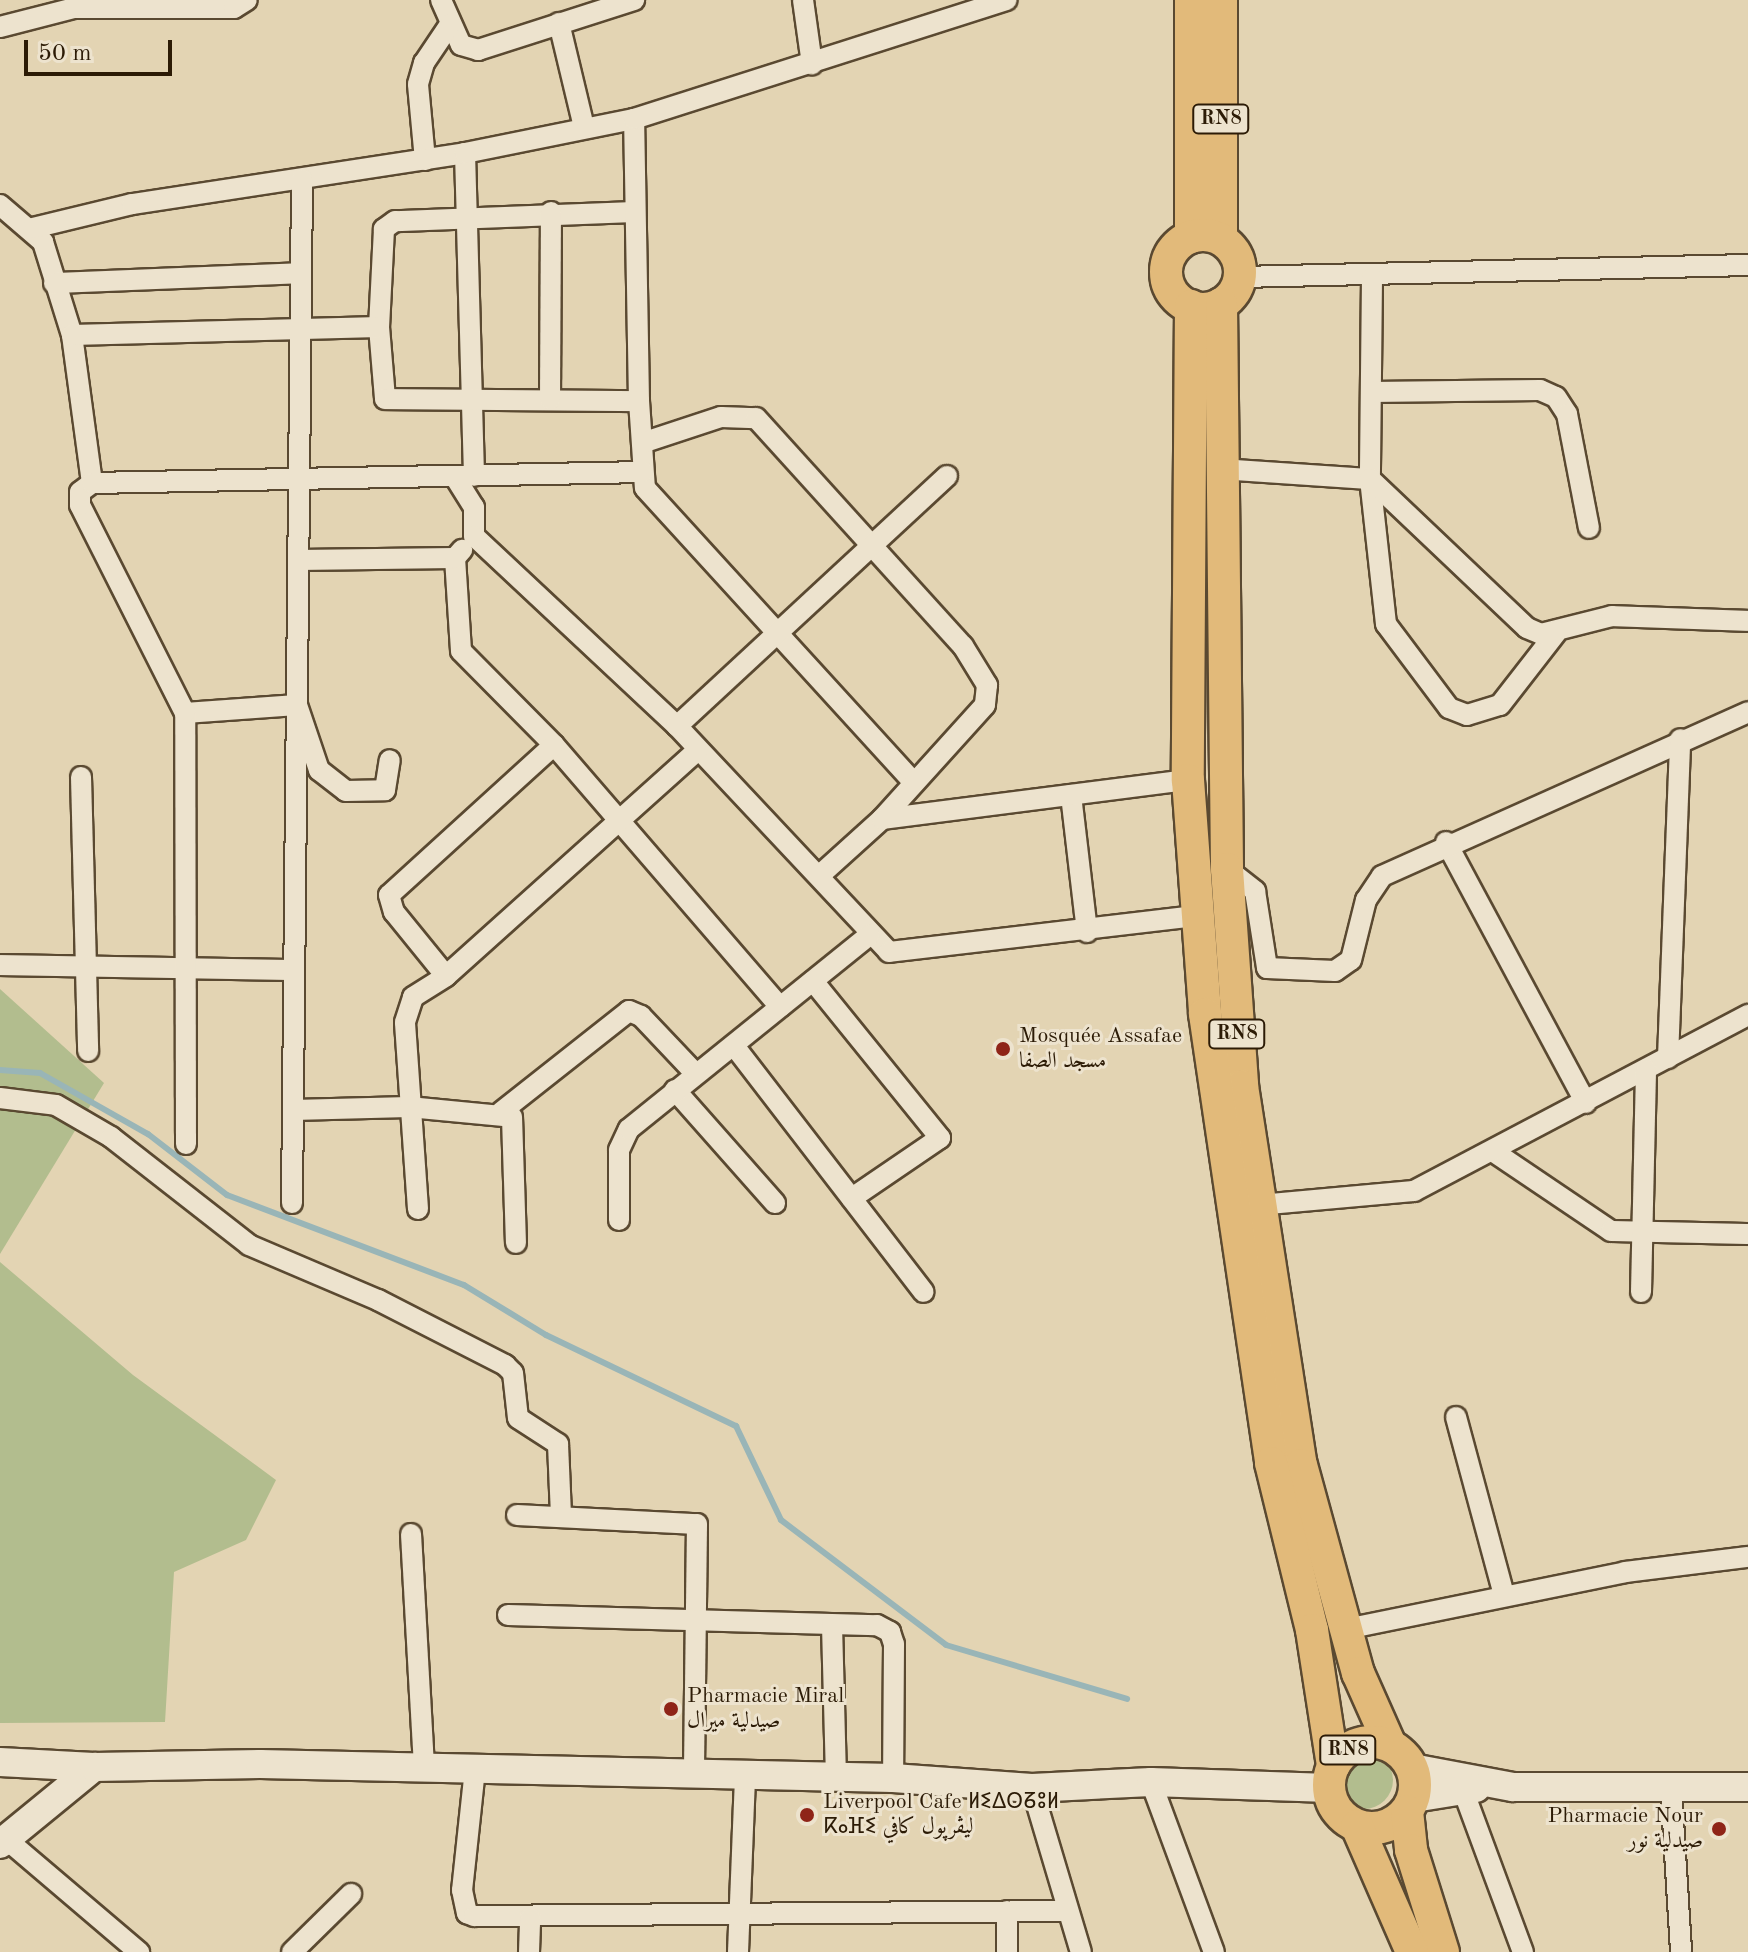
<!DOCTYPE html>
<meta charset="utf-8">
<style>
body{margin:0}
#map{position:relative;width:1748px;height:1952px;overflow:hidden;background:#e3d4b3;font-family:"Old Standard TT",Amiri,"Noto Sans Tifinagh",serif}
div>[style]{position:absolute}
.green>*{inset:0;background:#b2bd8e}
.round{border-radius:50%}
.stream>*{height:6px;margin:-3px;padding:0 3px;transform-origin:3px;border-radius:3px;background:#99b5b7}
.roads{filter:drop-shadow(2px 0 #5a4931) drop-shadow(-2px 0 #5a4931) drop-shadow(0 2px #5a4931) drop-shadow(0 -2px #5a4931)}
.street>*{height:20px;margin:-10px;padding:0 10px;transform-origin:10px;border-radius:10px;background:#ede3ce}
.secondary>*{height:28px;margin:-14px;padding:0 14px;transform-origin:14px;border-radius:14px;background:#ede3ce}
.primary>*{height:32px;margin:-16px;padding:0 16px;transform-origin:16px;border-radius:16px;background:#e2ba7a}
.primary>.ring{margin:-16px;padding:0;box-sizing:content-box;background:none;border:32px solid #e2ba7a;border-radius:50%}
.dots>*{width:22px;height:22px;translate:-50% -50%;box-sizing:border-box;border:4px solid #ede3ce;border-radius:50%}
span{translate:-50% -50%;white-space:nowrap;text-align:center;line-height:1.15;-webkit-text-stroke:6px #ede3ce;paint-order:stroke}
.shield-label span{padding:2px 6px;background:#ede3ce;border:2px solid;border-radius:6px;-webkit-text-stroke-width:0}
.shield-label{font-size:20px;color:#2c1b06;font-weight:700}
.poi-label{font-size:22px;color:#2c1b06}
.left{translate:0 -50%;text-align:left}
.right{translate:-100% -50%;text-align:right}
.scale{position:absolute;left:24px;top:40px;width:148px;height:36px;box-sizing:border-box;border:4px solid #2c1b06;border-top:0;padding-left:10px;font-size:24px;line-height:28px;white-space:nowrap;color:#2c1b06;-webkit-text-stroke:6px #ede3ce;paint-order:stroke}
</style>
<div id="map">
<div class="green">
<i style="clip-path:polygon(0 989px,104px 1083px,0 1254px)"></i>
<i style="clip-path:polygon(0 1262px,133px 1375px,276px 1480px,246px 1540px,174px 1572px,165px 1722px,0 1723px)"></i>
<i class="round" style="left:1335px;top:1751px;width:58px;height:58px"></i>
</div>
<div class="stream">
<i style="left:0;top:1070px;width:40px;rotate:4.3deg"></i>
<i style="left:40px;top:1073px;width:124px;rotate:29.5deg"></i>
<i style="left:148px;top:1134px;width:100px;rotate:37.7deg"></i>
<i style="left:227px;top:1195px;width:254px;rotate:20.8deg"></i>
<i style="left:464px;top:1285px;width:96px;rotate:31.4deg"></i>
<i style="left:546px;top:1335px;width:211px;rotate:25.6deg"></i>
<i style="left:736px;top:1426px;width:104px;rotate:64.4deg"></i>
<i style="left:781px;top:1520px;width:207px;rotate:37.1deg"></i>
<i style="left:946px;top:1645px;width:189px;rotate:16.6deg"></i>
</div>
<div class="roads">
<div class="street">
<i style="left:441px;top:0;width:49px;rotate:66deg"></i>
<i style="left:461px;top:45px;width:18px;rotate:16deg"></i>
<i style="left:478px;top:50px;width:164px;rotate:-17.8deg"></i>
<i style="left:803px;top:0;width:65px;rotate:82deg"></i>
<i style="left:559px;top:23px;width:107px;rotate:76.5deg"></i>
<i style="left:0;top:27px;width:76px;rotate:-14.4deg"></i>
<i style="left:74px;top:8px;width:160px"></i>
<i style="left:234px;top:8px;width:15px;rotate:-32deg"></i>
<i style="left:465px;top:153px;width:323px;rotate:88.4deg"></i>
<i style="left:425px;top:160px;width:76px;rotate:-95.3deg"></i>
<i style="left:418px;top:84px;width:22px;rotate:-74deg"></i>
<i style="left:424px;top:63px;width:48px;rotate:-56deg"></i>
<i style="left:0;top:205px;width:57px;rotate:40.7deg"></i>
<i style="left:43px;top:242px;width:97px;rotate:72.7deg"></i>
<i style="left:72px;top:335px;width:149px;rotate:82.3deg"></i>
<i style="left:634px;top:212px;width:239px;rotate:177.8deg"></i>
<i style="left:395px;top:221px;width:14px;rotate:144deg"></i>
<i style="left:384px;top:229px;width:98px;rotate:92.9deg"></i>
<i style="left:379px;top:327px;width:72px;rotate:85.2deg"></i>
<i style="left:385px;top:399px;width:254px;rotate:0.5deg"></i>
<i style="left:639px;top:401px;width:282px;rotate:-91deg"></i>
<i style="left:33px;top:228px;width:102px;rotate:-13.6deg"></i>
<i style="left:132px;top:204px;width:337px;rotate:-8.7deg"></i>
<i style="left:465px;top:153px;width:172px;rotate:-11.4deg"></i>
<i style="left:634px;top:119px;width:391px;rotate:-17.7deg"></i>
<i style="left:1240px;top:277px;width:508px;rotate:-1.35deg"></i>
<i style="left:1372px;top:278px;width:201px;rotate:90.6deg"></i>
<i style="left:1370px;top:479px;width:146px;rotate:83.7deg"></i>
<i style="left:1386px;top:624px;width:105px;rotate:53.1deg"></i>
<i style="left:1449px;top:708px;width:19px;rotate:21deg"></i>
<i style="left:1467px;top:715px;width:34px;rotate:-17deg"></i>
<i style="left:1500px;top:705px;width:91px;rotate:-52.1deg"></i>
<i style="left:54px;top:283px;width:247px;rotate:-2.3deg"></i>
<i style="left:72px;top:335px;width:307px;rotate:-1.5deg"></i>
<i style="left:1371px;top:392px;width:169px;rotate:-0.7deg"></i>
<i style="left:1540px;top:390px;width:17px;rotate:24deg"></i>
<i style="left:1556px;top:397px;width:20px;rotate:57deg"></i>
<i style="left:1567px;top:414px;width:116px;rotate:79.1deg"></i>
<i style="left:550px;top:399px;width:187px;rotate:-89.7deg"></i>
<i style="left:639px;top:401px;width:87px;rotate:86.1deg"></i>
<i style="left:645px;top:488px;width:399px;rotate:47.6deg"></i>
<i style="left:642px;top:443px;width:83px;rotate:-18.2deg"></i>
<i style="left:721px;top:417px;width:35px;rotate:2deg"></i>
<i style="left:756px;top:418px;width:308px;rotate:47.8deg"></i>
<i style="left:963px;top:646px;width:46px;rotate:58.4deg"></i>
<i style="left:987px;top:685px;width:20px;rotate:96deg"></i>
<i style="left:985px;top:705px;width:154px;rotate:132.1deg"></i>
<i style="left:882px;top:819px;width:85px;rotate:137.9deg"></i>
<i style="left:1219px;top:469px;width:151px;rotate:3.8deg"></i>
<i style="left:1370px;top:479px;width:216px;rotate:43.5deg"></i>
<i style="left:1527px;top:628px;width:15px;rotate:23deg"></i>
<i style="left:1541px;top:634px;width:73px;rotate:-14.2deg"></i>
<i style="left:1612px;top:616px;width:136px;rotate:2.1deg"></i>
<i style="left:455px;top:477px;width:36px;rotate:58deg"></i>
<i style="left:474px;top:507px;width:29px;rotate:90deg"></i>
<i style="left:474px;top:536px;width:278px;rotate:43.1deg"></i>
<i style="left:677px;top:726px;width:310px;rotate:46.8deg"></i>
<i style="left:889px;top:952px;width:309px;rotate:-6.7deg"></i>
<i style="left:455px;top:558px;width:93px;rotate:86.3deg"></i>
<i style="left:461px;top:651px;width:132px;rotate:45.3deg"></i>
<i style="left:554px;top:745px;width:346px;rotate:49.2deg"></i>
<i style="left:298px;top:560px;width:157px;rotate:-0.7deg"></i>
<i style="left:455px;top:558px;width:11px;rotate:-49deg"></i>
<i style="left:185px;top:713px;width:112px;rotate:-4.1deg"></i>
<i style="left:297px;top:705px;width:69px;rotate:71.3deg"></i>
<i style="left:319px;top:770px;width:34px;rotate:38deg"></i>
<i style="left:346px;top:791px;width:39px;rotate:-1deg"></i>
<i style="left:385px;top:790px;width:30px;rotate:-81deg"></i>
<i style="left:677px;top:726px;width:368px;rotate:-42.8deg"></i>
<i style="left:554px;top:745px;width:223px;rotate:137.7deg"></i>
<i style="left:389px;top:895px;width:18px;rotate:74deg"></i>
<i style="left:394px;top:912px;width:82px;rotate:50.9deg"></i>
<i style="left:446px;top:976px;width:338px;rotate:-41.9deg"></i>
<i style="left:81px;top:777px;width:274px;rotate:88.5deg"></i>
<i style="left:1071px;top:795px;width:138px;rotate:83.3deg"></i>
<i style="left:882px;top:819px;width:308px;rotate:-7.3deg"></i>
<i style="left:1446px;top:842px;width:296px;rotate:61.8deg"></i>
<i style="left:1227px;top:869px;width:36px;rotate:38deg"></i>
<i style="left:1255px;top:891px;width:78px;rotate:81.1deg"></i>
<i style="left:1267px;top:968px;width:68px;rotate:2.5deg"></i>
<i style="left:1335px;top:971px;width:19px;rotate:-35deg"></i>
<i style="left:1351px;top:960px;width:62px;rotate:-76deg"></i>
<i style="left:1366px;top:900px;width:29px;rotate:-56deg"></i>
<i style="left:1382px;top:876px;width:401px;rotate:-24.1deg"></i>
<i style="left:0;top:965px;width:294px;rotate:1deg"></i>
<i style="left:813px;top:981px;width:202px;rotate:51deg"></i>
<i style="left:940px;top:1138px;width:107px;rotate:145.7deg"></i>
<i style="left:735px;top:1047px;width:309px;rotate:52.4deg"></i>
<i style="left:1668px;top:1058px;width:319px;rotate:-87.8deg"></i>
<i style="left:675px;top:1090px;width:151px;rotate:48.5deg"></i>
<i style="left:0;top:1098px;width:56px;rotate:7.1deg"></i>
<i style="left:56px;top:1105px;width:64px;rotate:30.2deg"></i>
<i style="left:111px;top:1137px;width:175px;rotate:38deg"></i>
<i style="left:249px;top:1245px;width:140px;rotate:23.1deg"></i>
<i style="left:378px;top:1300px;width:143px;rotate:27.1deg"></i>
<i style="left:505px;top:1365px;width:11px;rotate:45deg"></i>
<i style="left:513px;top:1373px;width:45px;rotate:83.7deg"></i>
<i style="left:518px;top:1418px;width:48px;rotate:33deg"></i>
<i style="left:558px;top:1444px;width:72px;rotate:87.6deg"></i>
<i style="left:293px;top:1110px;width:116px;rotate:-1.5deg"></i>
<i style="left:409px;top:1107px;width:103px;rotate:5.5deg"></i>
<i style="left:512px;top:1117px;width:126px;rotate:88.2deg"></i>
<i style="left:501px;top:1112px;width:163px;rotate:-38.3deg"></i>
<i style="left:629px;top:1011px;width:13px;rotate:23deg"></i>
<i style="left:641px;top:1016px;width:77px;rotate:46.6deg"></i>
<i style="left:186px;top:1144px;width:431px;rotate:-90.1deg"></i>
<i style="left:185px;top:713px;width:233px;rotate:-116.8deg"></i>
<i style="left:80px;top:505px;width:13px;rotate:-90deg"></i>
<i style="left:80px;top:492px;width:15px;rotate:-37deg"></i>
<i style="left:92px;top:483px;width:551px;rotate:-1.14deg"></i>
<i style="left:1494px;top:1152px;width:141px;rotate:34deg"></i>
<i style="left:1611px;top:1231px;width:137px;rotate:1.3deg"></i>
<i style="left:292px;top:1203px;width:1024px;rotate:-89.44deg"></i>
<i style="left:1259px;top:1205px;width:156px;rotate:-5.2deg"></i>
<i style="left:1414px;top:1191px;width:378px;rotate:-27.8deg"></i>
<i style="left:418px;top:1209px;width:187px;rotate:-94deg"></i>
<i style="left:405px;top:1022px;width:26px;rotate:-72deg"></i>
<i style="left:413px;top:997px;width:39px;rotate:-32deg"></i>
<i style="left:619px;top:1220px;width:70px;rotate:-90deg"></i>
<i style="left:619px;top:1150px;width:23px;rotate:-65deg"></i>
<i style="left:629px;top:1129px;width:309px;rotate:-38.9deg"></i>
<i style="left:1641px;top:1292px;width:222px;rotate:-88.7deg"></i>
<i style="left:1456px;top:1417px;width:184px;rotate:74.9deg"></i>
<i style="left:517px;top:1515px;width:180px;rotate:2.9deg"></i>
<i style="left:697px;top:1524px;width:250px;rotate:90.7deg"></i>
<i style="left:411px;top:1534px;width:234px;rotate:86.8deg"></i>
<i style="left:508px;top:1615px;width:369px;rotate:1.6deg"></i>
<i style="left:877px;top:1625px;width:15px;rotate:28deg"></i>
<i style="left:890px;top:1632px;width:13px;rotate:72deg"></i>
<i style="left:894px;top:1644px;width:134px;rotate:90.4deg"></i>
<i style="left:832px;top:1625px;width:152px;rotate:88.5deg"></i>
<i style="left:1346px;top:1629px;width:285px;rotate:-11.5deg"></i>
<i style="left:1625px;top:1572px;width:124px;rotate:-7deg"></i>
<i style="left:475px;top:1769px;width:122px;rotate:96.1deg"></i>
<i style="left:462px;top:1890px;width:24px;rotate:78deg"></i>
<i style="left:467px;top:1913px;width:8px;rotate:23deg"></i>
<i style="left:474px;top:1916px;width:591px;rotate:-0.48deg"></i>
<i style="left:1151px;top:1782px;width:181px;rotate:69.7deg"></i>
<i style="left:1671px;top:1787px;width:165px;rotate:86.5deg"></i>
<i style="left:1032px;top:1788px;width:171px;rotate:73.4deg"></i>
<i style="left:1463px;top:1790px;width:173px;rotate:69.7deg"></i>
<i style="left:6px;top:1839px;width:175px;rotate:40.4deg"></i>
<i style="left:1007px;top:1911px;width:41px;rotate:90deg"></i>
<i style="left:292px;top:1952px;width:83px;rotate:-44.5deg"></i>
<i style="left:529px;top:1952px;width:34px;rotate:-88deg"></i>
<i style="left:738px;top:1952px;width:177px;rotate:-87.7deg"></i>
</div>
<div class="secondary">
<i style="left:0;top:1762px;width:94px;rotate:3deg"></i>
<i style="left:1412px;top:1768px;width:103px;rotate:10.7deg"></i>
<i style="left:1513px;top:1787px;width:235px"></i>
<i style="left:1414px;top:1798px;width:63px;rotate:-9.2deg"></i>
<i style="left:0;top:1844px;width:122px;rotate:-39.3deg"></i>
<i style="left:94px;top:1767px;width:166px;rotate:-1deg"></i>
<i style="left:260px;top:1764px;width:633px;rotate:1.27deg"></i>
<i style="left:893px;top:1778px;width:139px;rotate:4.1deg"></i>
<i style="left:1032px;top:1788px;width:119px;rotate:-2.9deg"></i>
<i style="left:1151px;top:1782px;width:178px;rotate:1.9deg"></i>
</div>
<div class="primary">
<i style="left:1191px;top:0;width:237px;rotate:90deg"></i>
<i style="left:1221px;top:0;width:239px;rotate:90deg"></i>
<i class="ring" style="left:1166px;top:235px;width:42px;height:42px"></i>
<i style="left:1221px;top:304px;width:565px;rotate:89.39deg"></i>
<i style="left:1227px;top:869px;width:218px;rotate:86deg"></i>
<i style="left:1242px;top:1086px;width:384px;rotate:81.2deg"></i>
<i style="left:1301px;top:1465px;width:216px;rotate:74.7deg"></i>
<i style="left:1358px;top:1673px;width:79px;rotate:66deg"></i>
<i style="left:1191px;top:306px;width:474px;rotate:90.4deg"></i>
<i style="left:1188px;top:780px;width:235px;rotate:85.8deg"></i>
<i style="left:1205px;top:1014px;width:454px;rotate:81.6deg"></i>
<i style="left:1271px;top:1463px;width:172px;rotate:76.2deg"></i>
<i style="left:1312px;top:1630px;width:138px;rotate:81.2deg"></i>
<i class="ring" style="left:1329px;top:1742px;width:54px;height:54px"></i>
<i style="left:1407px;top:1811px;width:39px;rotate:84deg"></i>
<i style="left:1411px;top:1850px;width:107px;rotate:72.6deg"></i>
<i style="left:1357px;top:1826px;width:137px;rotate:66.4deg"></i>
</div>
</div>
<div class="dots">
<i style="left:1003px;top:1049px;background:#8f2418"></i>
<i style="left:671px;top:1709px;background:#8f2418"></i>
<i style="left:807px;top:1815px;background:#8f2418"></i>
<i style="left:1719px;top:1829px;background:#8f2418"></i>
</div>
<div class="shield-label">
<span style="left:1221px;top:119px">RN8</span>
<span style="left:1237px;top:1034px">RN8</span>
<span style="left:1348px;top:1750px">RN8</span>
</div>
<div class="poi-label">
<span class="left" style="left:1019px;top:1049px">Mosquée Assafae<br>مسجد الصفا</span>
<span class="left" style="left:687px;top:1709px">Pharmacie Miral<br>صيدلية ميرال</span>
<span class="left" style="left:823px;top:1815px">Liverpool Cafe ⵍⵉⵠⵔⵒⵓⵍ<br>ⴽⴰⴼⵉ ليڤرپول كافي</span>
<span class="right" style="left:1703px;top:1829px">Pharmacie Nour<br>صيدلية نور</span>
</div>
<div class="scale">50 m</div>
</div>
